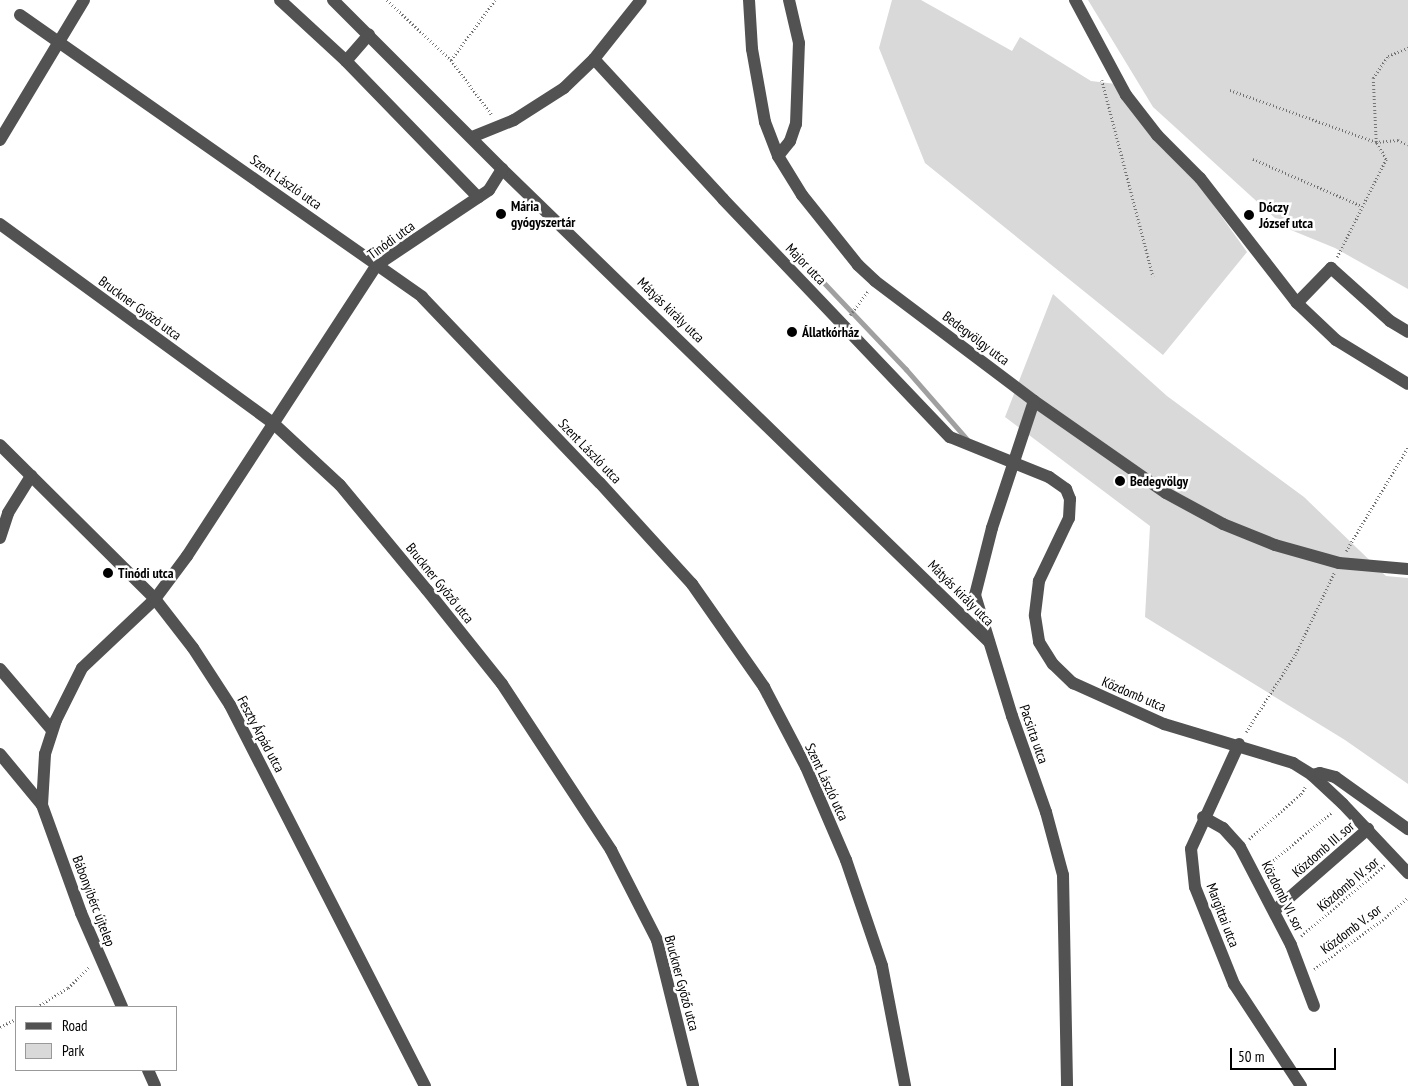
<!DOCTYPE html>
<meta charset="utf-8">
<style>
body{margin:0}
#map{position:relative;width:1408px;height:1086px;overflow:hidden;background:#fff;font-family:"PT Sans Narrow",sans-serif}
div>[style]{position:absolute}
.green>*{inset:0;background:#d9d9d9}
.stream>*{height:4.5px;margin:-2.25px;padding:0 2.25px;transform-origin:2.25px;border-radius:2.25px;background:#a0a0a0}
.path>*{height:2.5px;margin-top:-1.25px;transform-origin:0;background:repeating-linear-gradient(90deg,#747474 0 1px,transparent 0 3.5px)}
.minor>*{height:12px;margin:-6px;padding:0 6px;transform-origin:6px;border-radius:6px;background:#525252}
.dots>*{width:14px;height:14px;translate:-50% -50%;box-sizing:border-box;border:2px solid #fff;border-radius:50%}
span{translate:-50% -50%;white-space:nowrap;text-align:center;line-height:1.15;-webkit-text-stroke:5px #fff;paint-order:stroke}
.street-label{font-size:14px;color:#000}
.poi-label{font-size:14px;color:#000;font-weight:700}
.left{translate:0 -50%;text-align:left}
.legend{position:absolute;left:15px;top:1006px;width:162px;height:65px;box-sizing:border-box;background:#fff;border:1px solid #999;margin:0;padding:6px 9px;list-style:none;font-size:15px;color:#000}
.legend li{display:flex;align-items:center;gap:10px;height:25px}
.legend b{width:25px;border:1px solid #999}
.scale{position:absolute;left:1230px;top:1048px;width:106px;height:22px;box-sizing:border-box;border:2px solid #000;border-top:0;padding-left:6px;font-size:15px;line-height:18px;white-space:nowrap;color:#000;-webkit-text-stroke:4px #fff;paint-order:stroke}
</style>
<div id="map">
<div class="green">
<i style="clip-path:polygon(892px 0,921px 0,1012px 51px,1020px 37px,1091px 81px,1116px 84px,1197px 182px,1247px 252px,1163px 355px,925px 163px,879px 48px)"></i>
<i style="clip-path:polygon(1088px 0,1408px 0,1408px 289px,1335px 248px,1286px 228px,1153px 107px)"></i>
<i style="clip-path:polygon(1053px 294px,1167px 396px,1304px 497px,1386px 576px,1408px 578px,1408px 784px,1345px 740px,1145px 617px,1150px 526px,1005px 417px)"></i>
</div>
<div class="stream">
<i style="left:794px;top:251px;width:163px;rotate:46.5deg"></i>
<i style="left:906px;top:369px;width:93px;rotate:48.9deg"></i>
</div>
<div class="path">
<i style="left:387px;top:0;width:88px;rotate:43.2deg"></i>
<i style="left:451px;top:60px;width:69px;rotate:53.3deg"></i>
<i style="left:451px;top:60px;width:74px;rotate:-53.7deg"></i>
<i style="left:1102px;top:80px;width:203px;rotate:75.4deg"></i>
<i style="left:1230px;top:90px;width:155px;rotate:19.6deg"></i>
<i style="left:1376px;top:142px;width:22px;rotate:-5deg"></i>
<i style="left:1398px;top:140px;width:11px;rotate:27deg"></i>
<i style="left:1253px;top:159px;width:119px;rotate:23.3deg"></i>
<i style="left:1337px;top:257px;width:110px;rotate:-63.4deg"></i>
<i style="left:1386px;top:159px;width:20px;rotate:-120deg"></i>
<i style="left:1376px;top:142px;width:64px;rotate:-92.7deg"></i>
<i style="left:1373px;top:78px;width:27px;rotate:-56deg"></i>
<i style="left:1388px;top:56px;width:22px;rotate:-22deg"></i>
<i style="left:850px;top:315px;width:30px;rotate:-53deg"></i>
<i style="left:1346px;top:551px;width:121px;rotate:-59.2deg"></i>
<i style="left:1246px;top:732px;width:93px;rotate:-57.7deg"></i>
<i style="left:1296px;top:653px;width:89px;rotate:-64.6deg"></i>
<i style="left:1249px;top:839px;width:69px;rotate:-40.9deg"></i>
<i style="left:1301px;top:794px;width:8px;rotate:-60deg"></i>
<i style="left:1265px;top:867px;width:87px;rotate:-39.4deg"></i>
<i style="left:1301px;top:936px;width:110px;rotate:-40.2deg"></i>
<i style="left:1314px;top:969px;width:87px;rotate:-35.7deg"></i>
<i style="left:1385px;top:918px;width:31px;rotate:-42deg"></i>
<i style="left:37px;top:1007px;width:36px;rotate:-32deg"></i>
<i style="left:68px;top:988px;width:31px;rotate:-45deg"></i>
<i style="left:0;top:1027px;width:18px;rotate:-27deg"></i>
</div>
<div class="minor">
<i style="left:280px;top:0;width:90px;rotate:42.7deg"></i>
<i style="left:346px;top:61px;width:190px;rotate:45.9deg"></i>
<i style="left:333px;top:0;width:239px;rotate:45deg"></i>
<i style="left:502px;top:169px;width:679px;rotate:44.16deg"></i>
<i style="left:749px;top:0;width:49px;rotate:86.5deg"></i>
<i style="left:752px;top:49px;width:74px;rotate:79.9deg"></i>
<i style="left:765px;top:122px;width:36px;rotate:69deg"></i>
<i style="left:778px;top:156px;width:46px;rotate:58.4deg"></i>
<i style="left:802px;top:195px;width:90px;rotate:51.3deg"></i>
<i style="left:858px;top:265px;width:23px;rotate:43deg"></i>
<i style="left:875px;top:281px;width:199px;rotate:37deg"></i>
<i style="left:1034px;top:401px;width:161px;rotate:34.9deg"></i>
<i style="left:1166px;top:493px;width:65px;rotate:28.5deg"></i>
<i style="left:1223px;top:524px;width:56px;rotate:22deg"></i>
<i style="left:1275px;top:545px;width:66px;rotate:15.7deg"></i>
<i style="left:1339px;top:563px;width:69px;rotate:5deg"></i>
<i style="left:1075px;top:0;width:108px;rotate:61.8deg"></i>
<i style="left:1126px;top:95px;width:51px;rotate:52.2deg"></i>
<i style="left:1157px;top:135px;width:61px;rotate:45deg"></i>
<i style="left:1200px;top:178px;width:158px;rotate:52.2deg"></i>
<i style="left:1297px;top:303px;width:54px;rotate:43.5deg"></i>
<i style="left:1336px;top:340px;width:84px;rotate:31.4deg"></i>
<i style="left:20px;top:15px;width:491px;rotate:35deg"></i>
<i style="left:422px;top:297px;width:257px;rotate:46.3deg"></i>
<i style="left:600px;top:483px;width:137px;rotate:47.7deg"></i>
<i style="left:692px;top:584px;width:126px;rotate:55deg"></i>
<i style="left:764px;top:687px;width:90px;rotate:62.3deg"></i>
<i style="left:806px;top:767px;width:101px;rotate:66.7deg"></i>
<i style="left:846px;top:860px;width:112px;rotate:71.2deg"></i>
<i style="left:882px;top:966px;width:122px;rotate:79.1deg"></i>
<i style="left:594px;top:59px;width:190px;rotate:47.3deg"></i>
<i style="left:723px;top:199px;width:329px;rotate:46.4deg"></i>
<i style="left:950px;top:437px;width:107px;rotate:22deg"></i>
<i style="left:1049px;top:477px;width:21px;rotate:35deg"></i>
<i style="left:1066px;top:489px;width:11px;rotate:68deg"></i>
<i style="left:1070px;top:499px;width:19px;rotate:93deg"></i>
<i style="left:1069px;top:518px;width:70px;rotate:115.5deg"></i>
<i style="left:1039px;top:581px;width:35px;rotate:97deg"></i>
<i style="left:1035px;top:616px;width:26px;rotate:81deg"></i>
<i style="left:1039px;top:642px;width:26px;rotate:58deg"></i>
<i style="left:1053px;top:664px;width:28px;rotate:44deg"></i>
<i style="left:1073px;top:683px;width:100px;rotate:24.3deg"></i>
<i style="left:1164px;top:724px;width:135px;rotate:16.8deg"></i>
<i style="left:1293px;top:763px;width:22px;rotate:32deg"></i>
<i style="left:1312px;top:775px;width:42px;rotate:43.1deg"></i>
<i style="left:1343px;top:804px;width:95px;rotate:46.7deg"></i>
<i style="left:346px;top:61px;width:35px;rotate:-49deg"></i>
<i style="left:472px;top:137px;width:45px;rotate:-22deg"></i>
<i style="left:514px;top:120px;width:59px;rotate:-32.6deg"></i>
<i style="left:564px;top:88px;width:42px;rotate:-44deg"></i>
<i style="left:594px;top:59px;width:75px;rotate:-51.5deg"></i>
<i style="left:0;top:140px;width:163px;rotate:-59deg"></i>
<i style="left:778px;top:156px;width:19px;rotate:-51deg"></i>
<i style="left:790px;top:141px;width:18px;rotate:-71deg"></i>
<i style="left:796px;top:124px;width:81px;rotate:-87.9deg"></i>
<i style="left:799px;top:43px;width:44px;rotate:-103.1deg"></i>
<i style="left:0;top:224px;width:338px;rotate:36.1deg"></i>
<i style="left:273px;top:423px;width:91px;rotate:42.8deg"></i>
<i style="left:340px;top:485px;width:136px;rotate:50.4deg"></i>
<i style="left:427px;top:590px;width:120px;rotate:51.4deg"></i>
<i style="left:502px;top:684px;width:199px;rotate:56.7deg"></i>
<i style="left:611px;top:850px;width:101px;rotate:62.9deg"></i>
<i style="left:657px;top:940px;width:150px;rotate:76.1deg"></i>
<i style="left:1297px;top:303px;width:49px;rotate:-45.8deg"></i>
<i style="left:1331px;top:268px;width:79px;rotate:41.9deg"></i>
<i style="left:1390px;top:321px;width:21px;rotate:31deg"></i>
<i style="left:1034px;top:401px;width:134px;rotate:108.3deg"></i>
<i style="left:992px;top:528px;width:69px;rotate:104.2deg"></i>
<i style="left:975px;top:595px;width:127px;rotate:73deg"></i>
<i style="left:1012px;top:716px;width:102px;rotate:70.5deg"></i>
<i style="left:1046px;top:812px;width:65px;rotate:74.9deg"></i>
<i style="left:1063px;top:875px;width:211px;rotate:88.9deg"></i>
<i style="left:0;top:445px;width:218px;rotate:44.8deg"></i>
<i style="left:155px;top:599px;width:62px;rotate:52.2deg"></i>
<i style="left:193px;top:648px;width:68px;rotate:57deg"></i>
<i style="left:230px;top:705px;width:428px;rotate:62.9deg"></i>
<i style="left:0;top:538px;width:26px;rotate:-72deg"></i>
<i style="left:8px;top:513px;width:44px;rotate:-58.1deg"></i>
<i style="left:0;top:669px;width:80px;rotate:49.6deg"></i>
<i style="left:1239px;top:744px;width:115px;rotate:114.6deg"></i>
<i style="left:1191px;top:849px;width:38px;rotate:84deg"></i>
<i style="left:1195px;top:887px;width:105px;rotate:68.1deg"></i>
<i style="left:1234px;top:984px;width:122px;rotate:56.7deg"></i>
<i style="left:0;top:754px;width:66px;rotate:50.5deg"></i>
<i style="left:42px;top:805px;width:115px;rotate:70.1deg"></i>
<i style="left:81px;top:913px;width:103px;rotate:66.4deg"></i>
<i style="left:1312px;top:775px;width:8px;rotate:-14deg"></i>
<i style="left:1320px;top:773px;width:16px;rotate:15deg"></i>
<i style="left:1335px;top:777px;width:90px;rotate:35.5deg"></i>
<i style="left:42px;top:805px;width:51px;rotate:-86.6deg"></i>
<i style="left:45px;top:754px;width:36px;rotate:-72deg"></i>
<i style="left:56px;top:720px;width:58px;rotate:-63.4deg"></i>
<i style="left:82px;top:668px;width:100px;rotate:-43.4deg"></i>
<i style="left:155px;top:599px;width:54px;rotate:-53.3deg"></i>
<i style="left:187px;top:556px;width:348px;rotate:-56.9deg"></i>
<i style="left:377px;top:265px;width:135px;rotate:-33.8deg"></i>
<i style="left:489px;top:190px;width:25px;rotate:-58deg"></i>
<i style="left:1203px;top:817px;width:23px;rotate:29deg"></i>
<i style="left:1223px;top:828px;width:25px;rotate:48deg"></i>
<i style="left:1240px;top:847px;width:110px;rotate:62.5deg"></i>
<i style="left:1291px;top:945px;width:65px;rotate:69.3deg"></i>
<i style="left:1274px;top:911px;width:125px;rotate:-41.1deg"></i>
<i style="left:148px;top:1070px;width:17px;rotate:66deg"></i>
</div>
<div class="dots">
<i style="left:501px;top:214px;background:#000"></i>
<i style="left:1249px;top:215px;background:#000"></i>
<i style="left:792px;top:332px;background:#000"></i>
<i style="left:1120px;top:481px;background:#000"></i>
<i style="left:108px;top:573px;background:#000"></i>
</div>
<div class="street-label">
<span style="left:286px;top:182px;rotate:35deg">Szent László utca</span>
<span style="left:391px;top:240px;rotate:-36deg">Tinódi utca</span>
<span style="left:806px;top:264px;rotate:46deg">Major utca</span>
<span style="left:140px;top:308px;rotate:36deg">Bruckner Győző utca</span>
<span style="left:671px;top:310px;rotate:44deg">Mátyás király utca</span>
<span style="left:976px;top:338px;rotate:37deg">Bedegvölgy utca</span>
<span style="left:590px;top:451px;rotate:46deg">Szent László utca</span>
<span style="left:440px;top:583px;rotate:51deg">Bruckner Győző utca</span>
<span style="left:961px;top:593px;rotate:45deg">Mátyás király utca</span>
<span style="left:1134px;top:694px;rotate:23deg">Közdomb utca</span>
<span style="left:261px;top:734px;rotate:62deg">Feszty Árpád utca</span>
<span style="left:1034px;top:734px;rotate:71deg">Pacsirta utca</span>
<span style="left:827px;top:782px;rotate:65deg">Szent László utca</span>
<span style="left:1323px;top:849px;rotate:-41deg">Közdomb III. sor</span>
<span style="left:1348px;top:884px;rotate:-40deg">Közdomb IV. sor</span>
<span style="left:1283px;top:896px;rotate:63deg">Közdomb VI. sor</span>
<span style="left:94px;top:901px;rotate:69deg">Bábonyibérc újtelep</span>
<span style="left:1223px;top:915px;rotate:69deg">Margittai utca</span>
<span style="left:1351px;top:929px;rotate:-37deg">Közdomb V. sor</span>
<span style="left:682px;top:983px;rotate:75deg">Bruckner Győző utca</span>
</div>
<div class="poi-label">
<span class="left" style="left:511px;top:214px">Mária<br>gyógyszertár</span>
<span class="left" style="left:1259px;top:215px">Dóczy<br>József utca</span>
<span class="left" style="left:802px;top:332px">Állatkórház</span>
<span class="left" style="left:1130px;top:481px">Bedegvölgy</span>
<span class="left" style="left:118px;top:573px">Tinódi utca</span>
</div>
<ul class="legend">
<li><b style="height:6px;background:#525252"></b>Road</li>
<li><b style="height:14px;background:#d9d9d9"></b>Park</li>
</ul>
<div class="scale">50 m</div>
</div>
